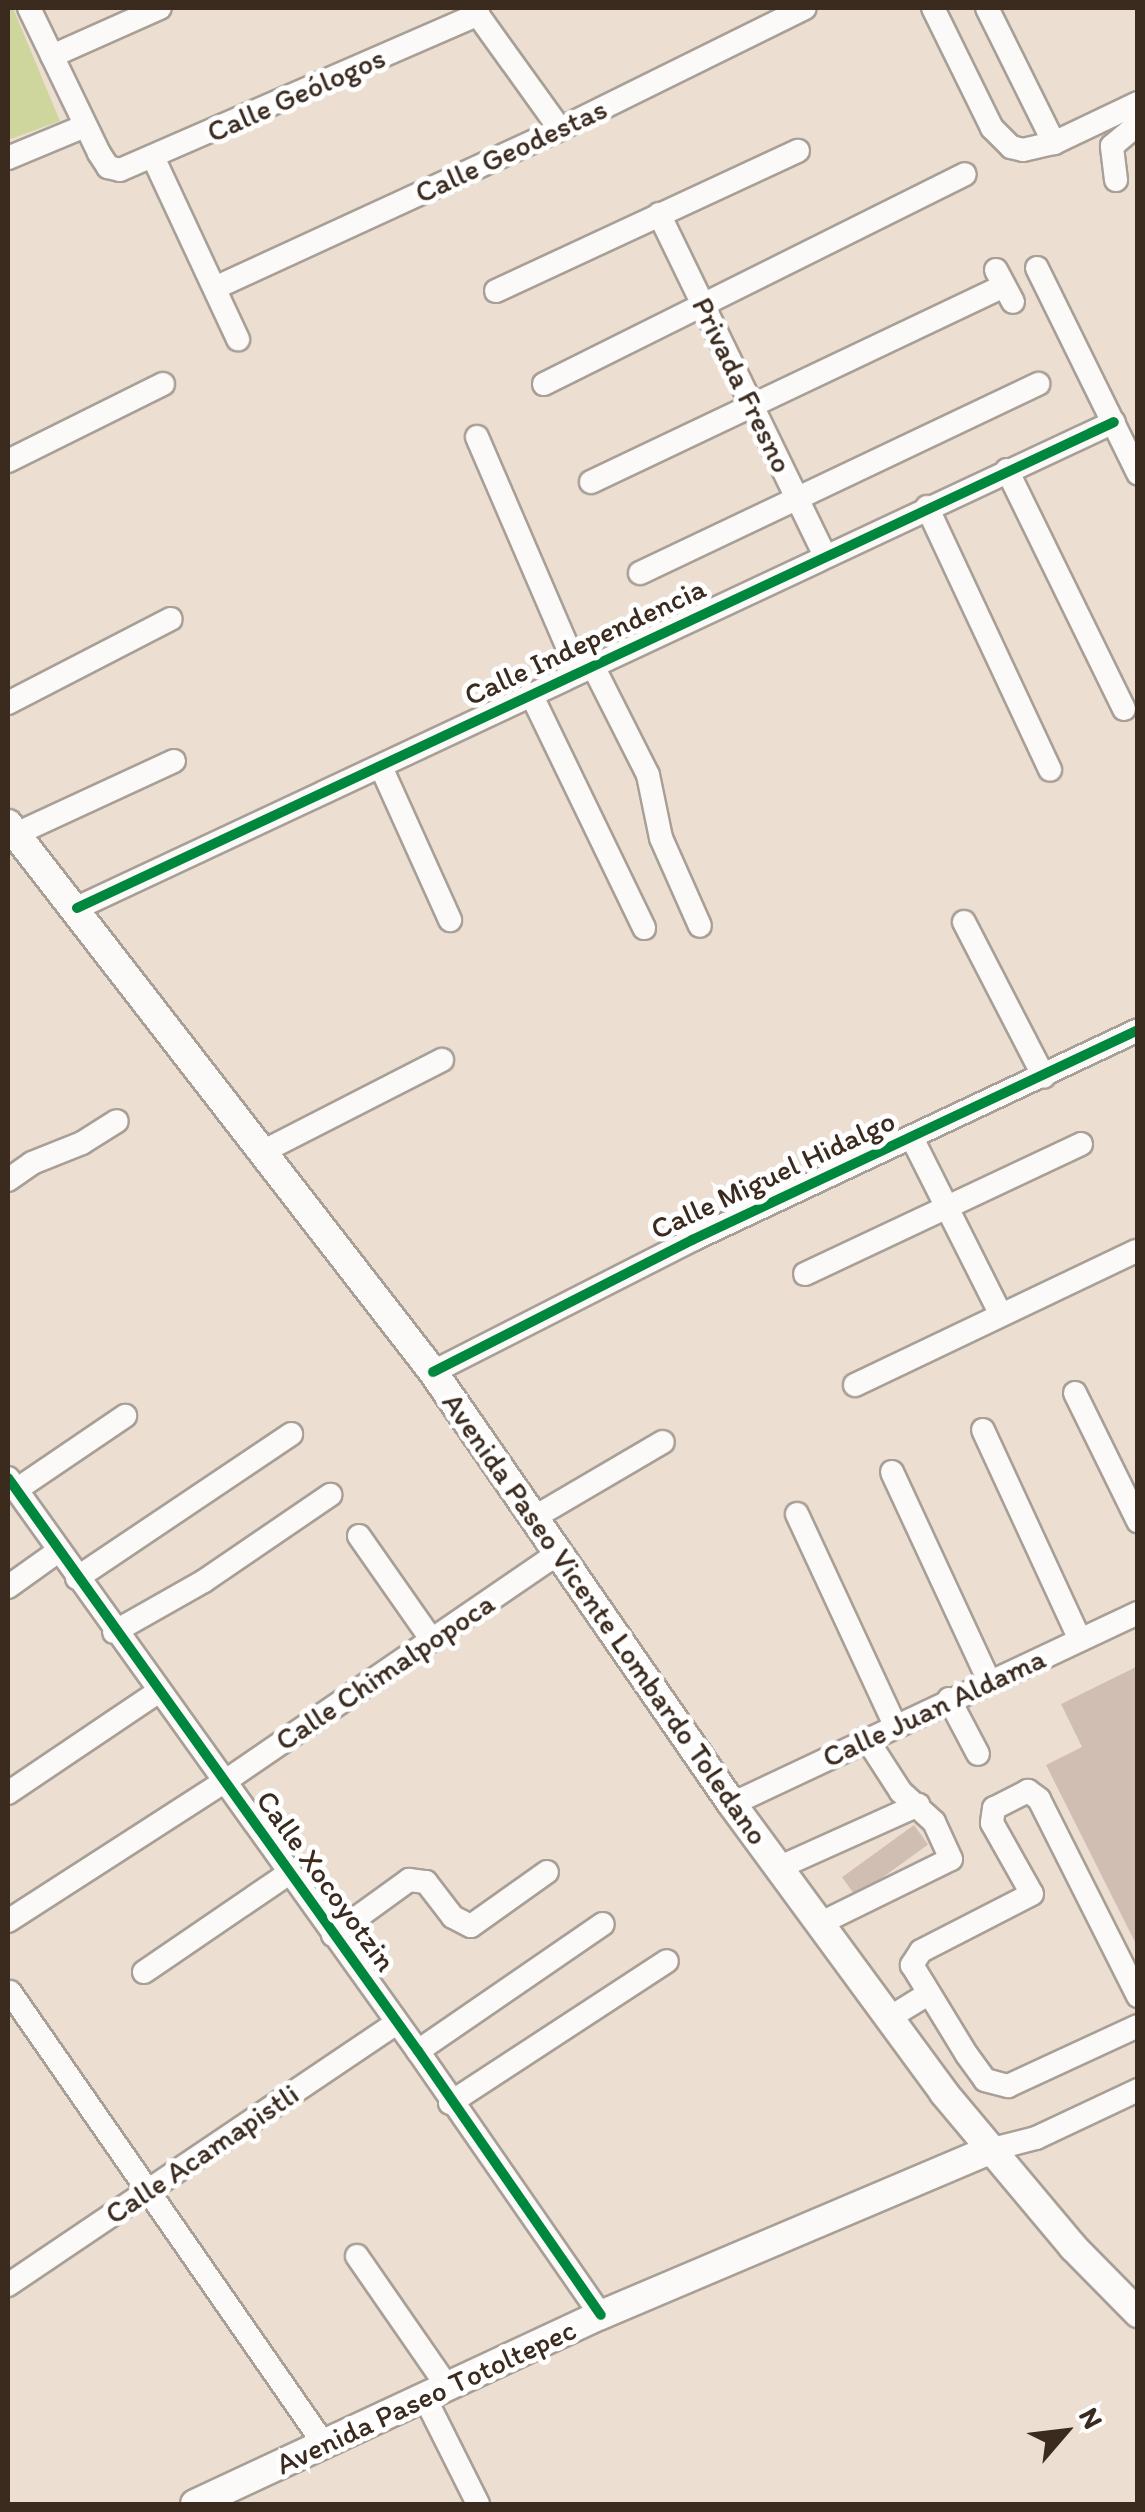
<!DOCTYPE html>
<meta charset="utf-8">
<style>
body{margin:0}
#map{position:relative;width:1145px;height:2512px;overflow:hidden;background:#ecdfd2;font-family:Itim,sans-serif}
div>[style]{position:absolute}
.green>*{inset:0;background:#cfd69d}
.building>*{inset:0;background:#d1beb2;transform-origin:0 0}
.roads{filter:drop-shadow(2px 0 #a89f96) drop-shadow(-2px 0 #a89f96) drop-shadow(0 2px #a89f96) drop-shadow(0 -2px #a89f96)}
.minor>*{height:22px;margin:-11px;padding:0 11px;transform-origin:11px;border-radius:11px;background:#fcfaf8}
.major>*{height:28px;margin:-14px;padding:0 14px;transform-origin:14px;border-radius:14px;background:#fcfaf8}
.cycleway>*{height:10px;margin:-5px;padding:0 5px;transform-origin:5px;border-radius:5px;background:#00873e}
span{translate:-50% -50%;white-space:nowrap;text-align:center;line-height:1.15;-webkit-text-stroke:10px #fff;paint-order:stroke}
.street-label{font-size:30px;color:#3b2a1e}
.frame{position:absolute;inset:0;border:10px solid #3b2a1e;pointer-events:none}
.north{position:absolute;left:1015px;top:2382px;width:100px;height:100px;-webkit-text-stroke:8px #fff;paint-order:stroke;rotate:62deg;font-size:28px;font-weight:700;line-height:40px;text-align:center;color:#3b2a1e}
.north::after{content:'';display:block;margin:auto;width:35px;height:45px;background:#3b2a1e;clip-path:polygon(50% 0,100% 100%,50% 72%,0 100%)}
</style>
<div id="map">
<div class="green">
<i style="clip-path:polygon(8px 8px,13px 8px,60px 121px,8px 140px)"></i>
</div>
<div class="building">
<i style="clip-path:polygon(1138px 1666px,1138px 1948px,1046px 1765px,1082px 1747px,1061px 1704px)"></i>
<i style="left:914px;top:1825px;width:24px;height:89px;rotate:54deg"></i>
</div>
<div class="roads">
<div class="minor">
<i style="left:29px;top:8px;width:161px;rotate:64.2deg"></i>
<i style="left:99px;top:153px;width:17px;rotate:57deg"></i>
<i style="left:108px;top:167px;width:12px;rotate:14deg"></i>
<i style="left:120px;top:170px;width:391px;rotate:-23.5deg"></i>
<i style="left:473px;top:8px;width:149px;rotate:54.3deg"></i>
<i style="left:933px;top:8px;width:134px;rotate:63.8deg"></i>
<i style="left:992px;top:128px;width:27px;rotate:45deg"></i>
<i style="left:1011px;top:147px;width:12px;rotate:14deg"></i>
<i style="left:1023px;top:150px;width:32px;rotate:-13deg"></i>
<i style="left:1054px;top:143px;width:93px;rotate:-25.5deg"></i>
<i style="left:987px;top:8px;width:151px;rotate:63.6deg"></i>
<i style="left:52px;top:56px;width:118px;rotate:-24deg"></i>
<i style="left:8px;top:158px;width:83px;rotate:-22.6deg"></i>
<i style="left:154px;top:159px;width:199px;rotate:65deg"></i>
<i style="left:1116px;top:180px;width:34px;rotate:-97deg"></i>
<i style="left:1112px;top:146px;width:34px;rotate:-40deg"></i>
<i style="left:659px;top:214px;width:380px;rotate:64.1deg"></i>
<i style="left:1037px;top:268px;width:229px;rotate:63.8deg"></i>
<i style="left:996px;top:270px;width:36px;rotate:62deg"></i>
<i style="left:215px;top:288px;width:380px;rotate:-24.7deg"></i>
<i style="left:560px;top:129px;width:273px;rotate:-26.3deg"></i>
<i style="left:496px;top:291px;width:333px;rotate:-24.9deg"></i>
<i style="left:544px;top:384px;width:470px;rotate:-26.5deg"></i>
<i style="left:477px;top:437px;width:256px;rotate:66.7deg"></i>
<i style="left:8px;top:461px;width:173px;rotate:-26.4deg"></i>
<i style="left:1007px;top:470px;width:266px;rotate:63.9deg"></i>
<i style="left:591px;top:482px;width:457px;rotate:-25.4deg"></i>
<i style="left:927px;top:507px;width:290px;rotate:64.9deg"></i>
<i style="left:640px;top:573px;width:441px;rotate:-25.4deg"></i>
<i style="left:593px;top:666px;width:122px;rotate:63.2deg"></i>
<i style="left:648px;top:775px;width:64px;rotate:78.3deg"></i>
<i style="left:661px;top:838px;width:96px;rotate:66.1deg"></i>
<i style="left:531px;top:694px;width:260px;rotate:64.2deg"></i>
<i style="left:8px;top:703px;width:183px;rotate:-27.3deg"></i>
<i style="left:381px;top:767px;width:168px;rotate:65.7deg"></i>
<i style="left:16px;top:834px;width:174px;rotate:-24.8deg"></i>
<i style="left:77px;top:908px;width:1145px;rotate:-25.11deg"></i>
<i style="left:964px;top:922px;width:174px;rotate:62.7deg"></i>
<i style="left:912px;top:1138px;width:196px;rotate:63.3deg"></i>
<i style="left:264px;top:1151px;width:200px;rotate:-27.1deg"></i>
<i style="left:8px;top:1180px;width:29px;rotate:-35deg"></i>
<i style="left:32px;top:1163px;width:54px;rotate:-21.8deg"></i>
<i style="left:82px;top:1143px;width:41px;rotate:-32.2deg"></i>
<i style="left:805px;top:1274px;width:305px;rotate:-25.2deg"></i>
<i style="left:433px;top:1372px;width:291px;rotate:-27deg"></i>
<i style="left:692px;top:1240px;width:493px;rotate:-25.2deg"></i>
<i style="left:855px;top:1385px;width:311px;rotate:-25.5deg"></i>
<i style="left:1075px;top:1393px;width:143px;rotate:63.8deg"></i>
<i style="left:983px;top:1430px;width:231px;rotate:65.2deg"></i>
<i style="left:892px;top:1472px;width:230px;rotate:65.1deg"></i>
<i style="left:8px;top:1478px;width:705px;rotate:54.42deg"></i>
<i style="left:418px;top:2051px;width:321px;rotate:55.3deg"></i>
<i style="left:16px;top:1490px;width:132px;rotate:-34.2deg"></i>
<i style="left:797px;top:1514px;width:233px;rotate:65.1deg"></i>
<i style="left:535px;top:1517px;width:148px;rotate:-30.4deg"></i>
<i style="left:359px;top:1536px;width:126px;rotate:55deg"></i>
<i style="left:77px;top:1578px;width:258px;rotate:-33.9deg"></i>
<i style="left:8px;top:1587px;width:60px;rotate:-35.5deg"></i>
<i style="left:114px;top:1632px;width:103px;rotate:-29.5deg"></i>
<i style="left:204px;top:1581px;width:153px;rotate:-34.3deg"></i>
<i style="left:949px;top:1699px;width:62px;rotate:62.2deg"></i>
<i style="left:8px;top:1793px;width:181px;rotate:-34deg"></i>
<i style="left:732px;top:1804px;width:449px;rotate:-25.2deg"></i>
<i style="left:778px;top:1868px;width:154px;rotate:-24.2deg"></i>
<i style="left:8px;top:1921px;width:257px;rotate:-32.8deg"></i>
<i style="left:224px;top:1782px;width:407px;rotate:-34.4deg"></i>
<i style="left:819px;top:1924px;width:147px;rotate:-26.2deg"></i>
<i style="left:951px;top:1859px;width:41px;rotate:-114.7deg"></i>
<i style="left:934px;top:1822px;width:45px;rotate:-137.7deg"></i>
<i style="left:901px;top:1792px;width:64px;rotate:-122.9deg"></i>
<i style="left:333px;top:1935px;width:94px;rotate:-35.9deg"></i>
<i style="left:409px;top:1880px;width:17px;rotate:7deg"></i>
<i style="left:426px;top:1882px;width:44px;rotate:52.4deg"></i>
<i style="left:453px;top:1917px;width:20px;rotate:27deg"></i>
<i style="left:471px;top:1926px;width:93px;rotate:-35.4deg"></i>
<i style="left:144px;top:1972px;width:176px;rotate:-34.3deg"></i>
<i style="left:10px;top:1992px;width:550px;rotate:55.21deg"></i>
<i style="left:1138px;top:1996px;width:220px;rotate:-116.7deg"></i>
<i style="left:1039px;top:1799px;width:14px;rotate:-144deg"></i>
<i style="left:1028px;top:1791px;width:38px;rotate:153deg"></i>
<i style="left:994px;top:1808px;width:15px;rotate:98deg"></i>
<i style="left:992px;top:1823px;width:81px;rotate:60.6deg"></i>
<i style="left:1032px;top:1894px;width:125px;rotate:152.8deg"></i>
<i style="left:921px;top:1951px;width:17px;rotate:123deg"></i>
<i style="left:912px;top:1965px;width:105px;rotate:58.6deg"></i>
<i style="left:967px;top:2055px;width:31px;rotate:54deg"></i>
<i style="left:985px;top:2080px;width:24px;rotate:15deg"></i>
<i style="left:1008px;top:2086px;width:143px;rotate:-24.8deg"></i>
<i style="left:889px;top:2018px;width:46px;rotate:-31.6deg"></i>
<i style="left:418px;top:2051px;width:224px;rotate:-34.5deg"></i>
<i style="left:450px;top:2103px;width:259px;rotate:-33.2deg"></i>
<i style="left:989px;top:2150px;width:49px;rotate:-14.3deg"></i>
<i style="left:1036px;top:2138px;width:113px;rotate:-25.2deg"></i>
<i style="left:357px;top:2256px;width:158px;rotate:55.3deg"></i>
<i style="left:8px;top:2285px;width:469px;rotate:-34deg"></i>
<i style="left:424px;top:2396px;width:121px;rotate:63.4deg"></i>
</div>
<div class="major">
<i style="left:8px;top:824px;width:693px;rotate:52.2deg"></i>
<i style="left:433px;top:1372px;width:525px;rotate:55.31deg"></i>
<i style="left:732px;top:1804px;width:358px;rotate:53.7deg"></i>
<i style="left:944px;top:2093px;width:201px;rotate:50deg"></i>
<i style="left:1073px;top:2247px;width:93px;rotate:45.4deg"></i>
<i style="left:195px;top:2504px;width:448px;rotate:-25deg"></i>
<i style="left:601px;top:2315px;width:422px;rotate:-23deg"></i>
</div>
</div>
<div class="cycleway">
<i style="left:77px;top:908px;width:1145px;rotate:-25.11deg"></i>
<i style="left:433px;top:1372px;width:291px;rotate:-27deg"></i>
<i style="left:692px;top:1240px;width:493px;rotate:-25.2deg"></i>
<i style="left:8px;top:1478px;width:705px;rotate:54.42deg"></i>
<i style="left:418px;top:2051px;width:321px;rotate:55.3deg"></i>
</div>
<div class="street-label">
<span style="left:296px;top:95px;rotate:-24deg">Calle Geólogos</span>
<span style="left:511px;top:151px;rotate:-25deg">Calle Geodestas</span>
<span style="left:742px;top:385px;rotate:64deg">Privada Fresno</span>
<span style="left:585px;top:642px;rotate:-25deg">Calle Independencia</span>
<span style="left:773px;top:1175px;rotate:-25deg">Calle Miguel Hidalgo</span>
<span style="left:605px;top:1619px;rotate:55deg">Avenida Paseo Vicente Lombardo Toledano</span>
<span style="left:385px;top:1672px;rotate:-34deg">Calle Chimalpopoca</span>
<span style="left:934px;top:1708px;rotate:-25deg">Calle Juan Aldama</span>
<span style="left:326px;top:1881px;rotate:54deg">Calle Xocoyotzin</span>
<span style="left:202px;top:2154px;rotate:-34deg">Calle Acamapistli</span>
<span style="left:426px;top:2397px;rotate:-25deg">Avenida Paseo Totoltepec</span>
</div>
<div class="frame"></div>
<div class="north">N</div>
</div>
